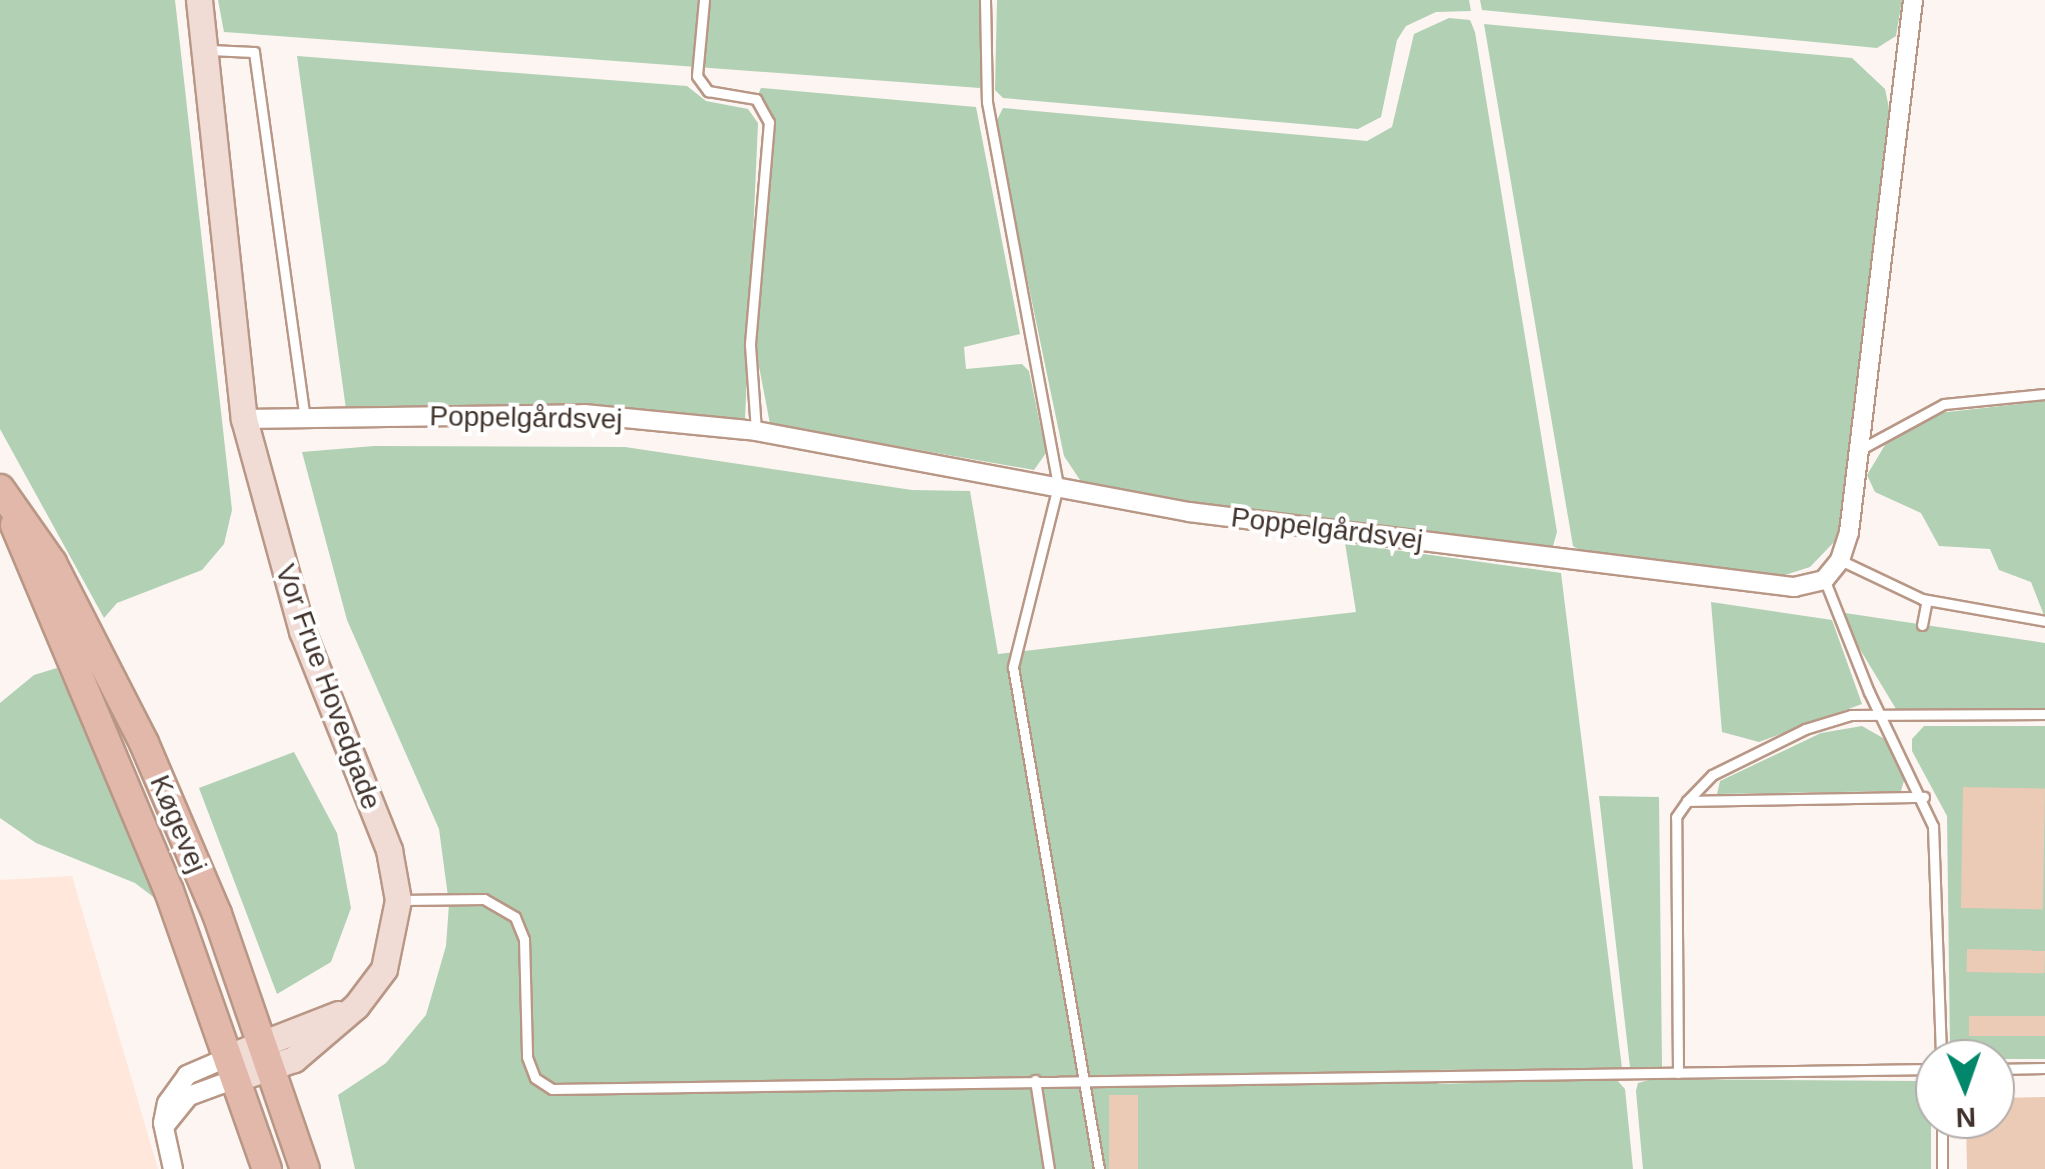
<!DOCTYPE html>
<meta charset="utf-8">
<style>
body{margin:0}
#map{position:relative;width:2045px;height:1169px;overflow:hidden;background:#fcf5f1;font-family:Arial,sans-serif}
div>[style]{position:absolute}
.education>*{inset:0;background:#ffe7dc}
.green>*{inset:0;background:#b1d0b4}
.building>*{inset:0;background:#ebcab6;transform-origin:0 0}
.roads{filter:drop-shadow(2px 0 #b89786) drop-shadow(-2px 0 #b89786) drop-shadow(0 2px #b89786) drop-shadow(0 -2px #b89786)}
.lane>*{height:9px;margin:-4.5px;padding:0 4.5px;transform-origin:4.5px;border-radius:4.5px;background:#fff}
.street>*{height:18px;margin:-9px;padding:0 9px;transform-origin:9px;border-radius:9px;background:#fff}
.secondary>*{height:25px;margin:-12.5px;padding:0 12.5px;transform-origin:12.5px;border-radius:12.5px;background:#f0dbd5}
.primary>*{height:28px;margin:-14px;padding:0 14px;transform-origin:14px;border-radius:14px;background:#e2b8aa}
span{translate:-50% -50%;white-space:nowrap;text-align:center;line-height:1.15;-webkit-text-stroke:8px #fff;paint-order:stroke}
.street-label{font-size:28px;color:#41332c}
.north{position:absolute;left:1915px;top:1039px;width:100px;height:100px;box-sizing:border-box;background:#fff;border:2px solid #b3adab;border-radius:50%;rotate:178deg;font-size:28px;font-weight:700;line-height:40px;text-align:center;color:#41332c}
.north::after{content:'';display:block;margin:auto;width:35px;height:45px;background:#02876b;clip-path:polygon(50% 0,100% 100%,50% 72%,0 100%)}
</style>
<div id="map">
<div class="education">
<i style="clip-path:polygon(72px 876px,158px 1169px,0 1169px,0 880px)"></i>
</div>
<div class="green">
<i style="clip-path:polygon(0 0,175px 0,232px 510px,224px 544px,202px 570px,117px 603px,104px 618px,0 429px)"></i>
<i style="clip-path:polygon(218px 0,980px 0,980px 88px,224px 32px)"></i>
<i style="clip-path:polygon(997px 0,1469px 0,1471px 11px,1436px 12px,1406px 26px,1397px 40px,1381px 117px,1358px 129px,1003px 98px,995px 90px)"></i>
<i style="clip-path:polygon(1480px 0,1902px 0,1896px 36px,1877px 48px,1482px 10px)"></i>
<i style="clip-path:polygon(1449px 18px,1470px 20px,1475px 32px,1557px 532px,1553px 546px,1150px 499px,1082px 483px,1064px 456px,995px 124px,1003px 108px,1367px 141px,1392px 127px,1414px 34px)"></i>
<i style="clip-path:polygon(1484px 24px,1852px 58px,1885px 89px,1889px 108px,1843px 515px,1836px 540px,1810px 567px,1769px 580px,1586px 554px,1573px 546px)"></i>
<i style="clip-path:polygon(297px 56px,687px 86px,706px 101px,748px 109px,758px 123px,745px 419px,584px 405px,346px 409px)"></i>
<i style="clip-path:polygon(761px 88px,976px 107px,1020px 334px,964px 347px,966px 369px,1022px 364px,1029px 371px,1046px 453px,1034px 470px,770px 424px,755px 345px,774px 123px,758px 95px)"></i>
<i style="clip-path:polygon(2045px 401px,2045px 618px,2031px 582px,1999px 570px,1990px 549px,1939px 546px,1921px 513px,1875px 492px,1867px 475px,1885px 445px,1921px 415px)"></i>
<i style="clip-path:polygon(374px 446px,625px 447px,912px 490px,970px 491px,998px 654px,1356px 612px,1345px 543px,1561px 573px,1622px 1068px,1435px 1070px,1438px 1084px,1616px 1079px,1625px 1089px,1633px 1169px,355px 1169px,338px 1095px,386px 1063px,426px 1015px,446px 946px,449px 904px,439px 829px,347px 620px,302px 452px)"></i>
<i style="clip-path:polygon(1711px 602px,1832px 620px,1862px 704px,1759px 742px,1722px 732px)"></i>
<i style="clip-path:polygon(1845px 613px,2045px 643px,2045px 710px,1896px 709px,1858px 646px,1850px 645px)"></i>
<i style="clip-path:polygon(57px 668px,158px 897px,156px 899px,135px 883px,36px 843px,0 818px,0 703px,34px 675px)"></i>
<i style="clip-path:polygon(1862px 726px,1890px 742px,1906px 774px,1901px 791px,1717px 794px,1720px 781px,1821px 733px)"></i>
<i style="clip-path:polygon(1924px 726px,2045px 726px,2045px 1059px,1963px 1059px,1950px 1046px,1947px 816px,1912px 751px,1912px 739px)"></i>
<i style="clip-path:polygon(294px 752px,337px 833px,351px 908px,331px 962px,277px 994px,199px 788px)"></i>
<i style="clip-path:polygon(1599px 796px,1659px 797px,1662px 1068px,1630px 1067px)"></i>
<i style="clip-path:polygon(1653px 1079px,1916px 1081px,1931px 1096px,1931px 1169px,1643px 1169px,1636px 1091px,1638px 1083px)"></i>
</div>
<div class="building">
<i style="left:1963px;top:787px;width:82px;height:121px;rotate:1deg"></i>
<i style="left:1967px;top:949px;width:78px;height:23px;rotate:1deg"></i>
<i style="left:2045px;top:1016px;width:20px;height:76px;rotate:90deg"></i>
<i style="left:1109px;top:1095px;width:29px;height:74px"></i>
<i style="clip-path:polygon(2045px 1097px,2045px 1169px,1967px 1169px,1966px 1119px,1995px 1119px,1995px 1098px)"></i>
</div>
<div class="roads">
<div class="lane">
<i style="left:704px;top:0;width:76px;rotate:95.3deg"></i>
<i style="left:697px;top:76px;width:19px;rotate:54deg"></i>
<i style="left:708px;top:91px;width:49px;rotate:9.5deg"></i>
<i style="left:756px;top:99px;width:26px;rotate:61deg"></i>
<i style="left:769px;top:122px;width:224px;rotate:94.9deg"></i>
<i style="left:750px;top:345px;width:86px;rotate:86deg"></i>
<i style="left:985px;top:0;width:102px;rotate:88.9deg"></i>
<i style="left:987px;top:102px;width:391px;rotate:79.5deg"></i>
<i style="left:1058px;top:486px;width:187px;rotate:104deg"></i>
<i style="left:1013px;top:667px;width:509px;rotate:80.28deg"></i>
<i style="left:209px;top:50px;width:45px;rotate:2.5deg"></i>
<i style="left:254px;top:52px;width:370px;rotate:82.1deg"></i>
<i style="left:1861px;top:449px;width:94px;rotate:-28.5deg"></i>
<i style="left:1944px;top:404px;width:101px;rotate:-5.7deg"></i>
<i style="left:1840px;top:560px;width:91px;rotate:25.4deg"></i>
<i style="left:1922px;top:599px;width:125px;rotate:10.1deg"></i>
<i style="left:1825px;top:581px;width:119px;rotate:68.4deg"></i>
<i style="left:1869px;top:692px;width:148px;rotate:64.5deg"></i>
<i style="left:1933px;top:826px;width:233px;rotate:88deg"></i>
<i style="left:1922px;top:625px;width:25px;rotate:-79deg"></i>
<i style="left:1687px;top:801px;width:36px;rotate:-46deg"></i>
<i style="left:1712px;top:775px;width:104px;rotate:-26.3deg"></i>
<i style="left:1805px;top:729px;width:48px;rotate:-16.9deg"></i>
<i style="left:1851px;top:715px;width:194px;rotate:-0.3deg"></i>
<i style="left:401px;top:900px;width:83px;rotate:-0.7deg"></i>
<i style="left:484px;top:899px;width:36px;rotate:30deg"></i>
<i style="left:515px;top:917px;width:24px;rotate:68deg"></i>
<i style="left:524px;top:939px;width:118px;rotate:88.5deg"></i>
<i style="left:527px;top:1057px;width:22px;rotate:69deg"></i>
<i style="left:535px;top:1078px;width:20px;rotate:33deg"></i>
<i style="left:552px;top:1089px;width:1383px;rotate:-0.83deg"></i>
<i style="left:1995px;top:1069px;width:50px;rotate:-1.1deg"></i>
<i style="left:1678px;top:1073px;width:256px;rotate:-90.4deg"></i>
<i style="left:1676px;top:817px;width:19px;rotate:-55deg"></i>
<i style="left:1687px;top:801px;width:237px;rotate:-1deg"></i>
<i style="left:1035px;top:1080px;width:90px;rotate:81.1deg"></i>
<i style="left:1942px;top:1169px;width:50px;rotate:-90deg"></i>
</div>
<div class="street">
<i style="left:244px;top:419px;width:340px;rotate:-0.8deg"></i>
<i style="left:584px;top:414px;width:173px;rotate:5.6deg"></i>
<i style="left:756px;top:431px;width:441px;rotate:10.6deg"></i>
<i style="left:1189px;top:512px;width:610px;rotate:7.07deg"></i>
<i style="left:1794px;top:587px;width:31px;rotate:-13deg"></i>
<i style="left:1824px;top:580px;width:26px;rotate:-51deg"></i>
<i style="left:1840px;top:560px;width:29px;rotate:-72deg"></i>
<i style="left:1849px;top:532px;width:536px;rotate:-83.14deg"></i>
<i style="left:167px;top:1123px;width:35px;rotate:-51deg"></i>
<i style="left:189px;top:1096px;width:52px;rotate:-20.2deg"></i>
<i style="left:173px;top:1169px;width:47px;rotate:-102.3deg"></i>
<i style="left:163px;top:1123px;width:20px;rotate:-79deg"></i>
<i style="left:167px;top:1103px;width:34px;rotate:-54deg"></i>
<i style="left:187px;top:1075px;width:48px;rotate:-23.4deg"></i>
</div>
<div class="secondary">
<i style="left:199px;top:0;width:421px;rotate:83.9deg"></i>
<i style="left:244px;top:419px;width:220px;rotate:74.7deg"></i>
<i style="left:302px;top:631px;width:236px;rotate:68.3deg"></i>
<i style="left:389px;top:850px;width:51px;rotate:79.8deg"></i>
<i style="left:398px;top:900px;width:70px;rotate:101.5deg"></i>
<i style="left:384px;top:969px;width:46px;rotate:127.1deg"></i>
<i style="left:356px;top:1006px;width:82px;rotate:139.5deg"></i>
<i style="left:294px;top:1059px;width:59px;rotate:161.3deg"></i>
<i style="left:231px;top:1056px;width:115px;rotate:-21.4deg"></i>
</div>
<div class="primary">
<i style="left:0;top:489px;width:90px;rotate:54.9deg"></i>
<i style="left:52px;top:563px;width:202px;rotate:62.9deg"></i>
<i style="left:144px;top:743px;width:186px;rotate:66.9deg"></i>
<i style="left:217px;top:914px;width:270px;rotate:71deg"></i>
<i style="left:15px;top:525px;width:397px;rotate:67.2deg"></i>
<i style="left:169px;top:891px;width:295px;rotate:70.6deg"></i>
</div>
</div>
<div class="street-label">
<span style="left:526px;top:418px;rotate:1deg">Poppelgårdsvej</span>
<span style="left:1327px;top:529px;rotate:7deg">Poppelgårdsvej</span>
<span style="left:328px;top:687px;rotate:70deg">Vor Frue Hovedgade</span>
<span style="left:178px;top:824px;rotate:67deg">Køgevej</span>
</div>
<div class="north">N</div>
</div>
